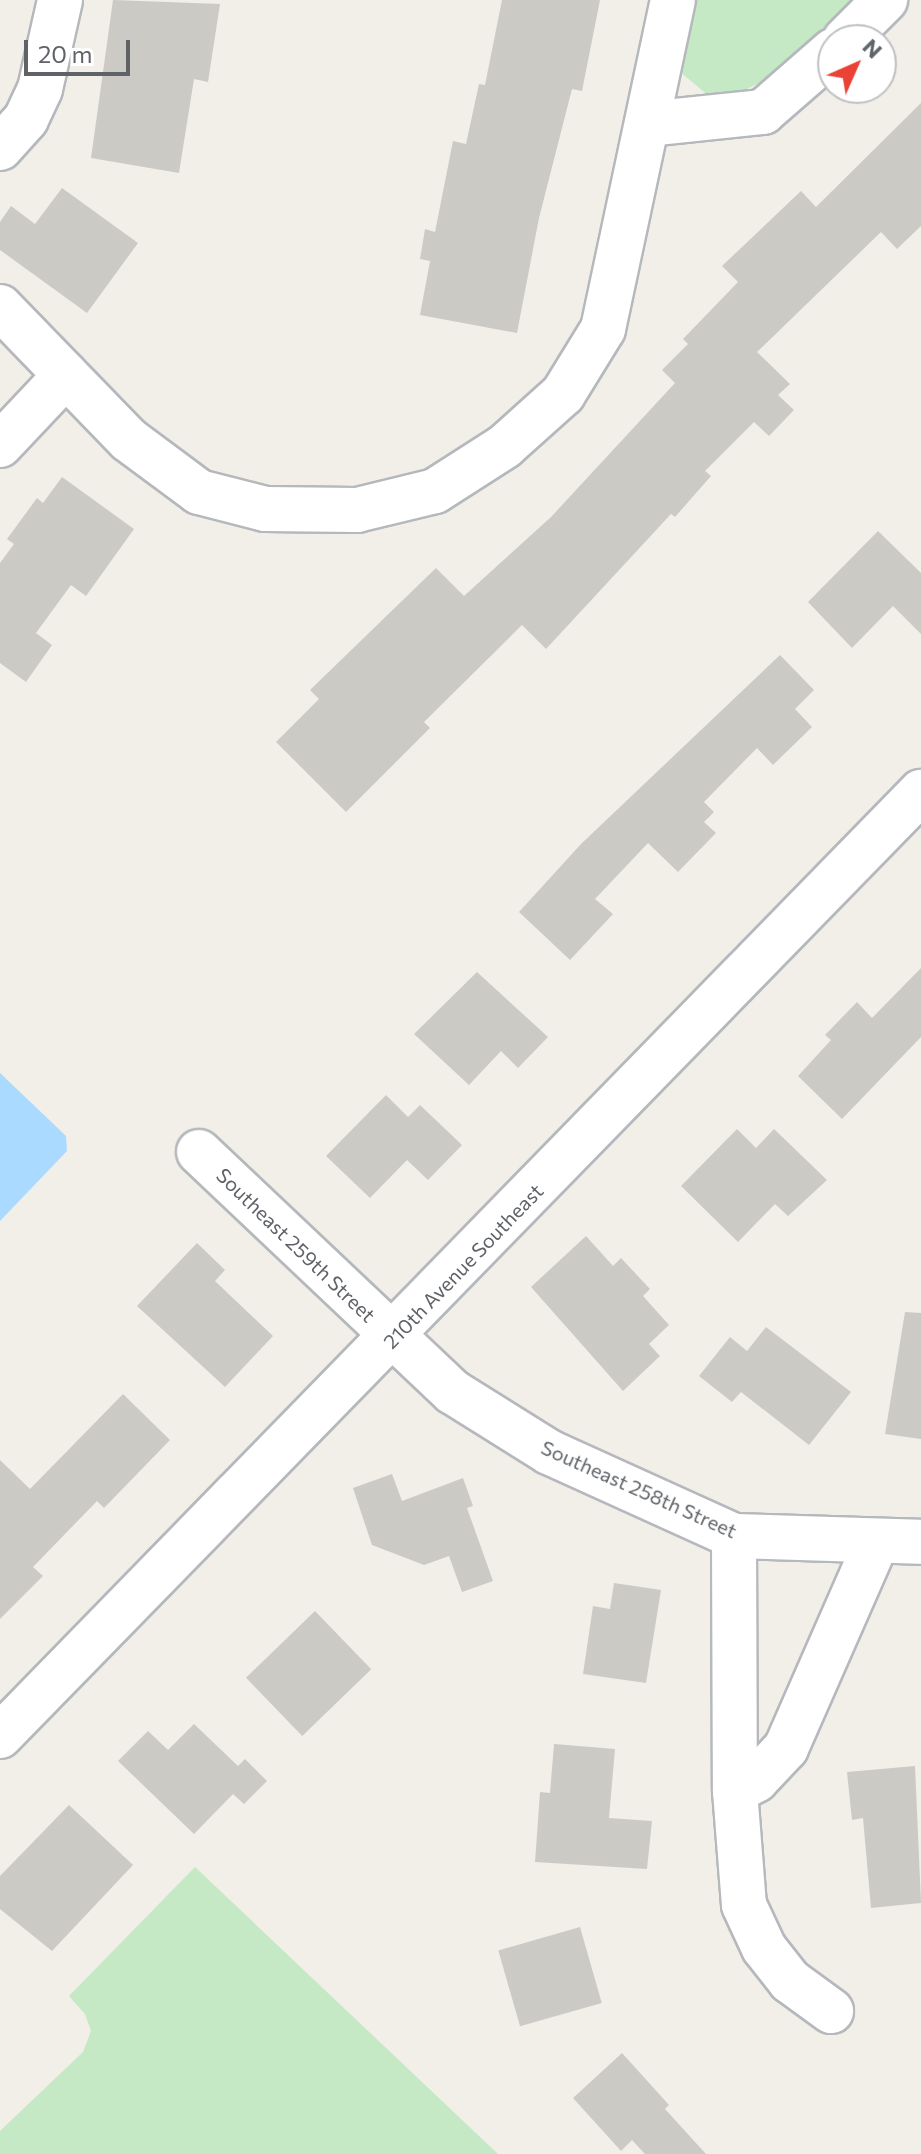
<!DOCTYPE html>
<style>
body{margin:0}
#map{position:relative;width:921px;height:2154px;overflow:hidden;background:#f1efe8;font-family:Commissioner,sans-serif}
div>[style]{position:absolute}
.green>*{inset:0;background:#c5e8c5}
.water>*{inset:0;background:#aadaff}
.building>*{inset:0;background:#cccac5;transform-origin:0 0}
.roads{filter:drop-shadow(2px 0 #b5b8bc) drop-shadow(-2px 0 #b5b8bc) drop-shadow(0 2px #b5b8bc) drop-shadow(0 -2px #b5b8bc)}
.minor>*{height:44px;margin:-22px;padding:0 22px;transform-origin:22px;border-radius:22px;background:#fff}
span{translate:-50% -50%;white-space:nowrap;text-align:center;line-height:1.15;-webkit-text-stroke:6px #fff;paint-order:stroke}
.street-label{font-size:20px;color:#5f6368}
.north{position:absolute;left:817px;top:24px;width:80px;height:80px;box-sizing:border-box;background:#fff;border:2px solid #bfc1c3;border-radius:50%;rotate:45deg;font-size:22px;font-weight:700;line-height:32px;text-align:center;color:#5f6368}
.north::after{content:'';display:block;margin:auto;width:28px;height:36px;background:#ea4335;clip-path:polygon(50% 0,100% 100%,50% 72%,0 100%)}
.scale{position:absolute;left:24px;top:40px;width:106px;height:36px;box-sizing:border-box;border:4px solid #5f6368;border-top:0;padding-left:10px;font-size:24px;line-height:28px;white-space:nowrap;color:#5f6368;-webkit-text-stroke:6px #fff;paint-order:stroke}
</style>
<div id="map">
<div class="green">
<i style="clip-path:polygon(690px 0,857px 0,784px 71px,730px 97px,710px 97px,679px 71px)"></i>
<i style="clip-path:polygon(195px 1867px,498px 2154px,0 2154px,0 2131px,83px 2052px,91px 2031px,85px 2014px,69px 1996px)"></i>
</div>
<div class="water">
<i style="clip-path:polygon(0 1073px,66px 1136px,67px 1151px,0 1221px)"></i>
</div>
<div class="building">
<i style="clip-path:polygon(113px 0,220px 4px,208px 82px,194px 79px,179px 173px,91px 158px)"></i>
<i style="clip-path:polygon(502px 0,600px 0,582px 91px,572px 89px,539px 218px,517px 333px,420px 315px,430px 261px,420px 259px,425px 229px,435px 232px,453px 141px,466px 144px,479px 84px,485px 85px)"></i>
<i style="clip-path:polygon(921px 103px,921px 226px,897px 249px,881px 232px,757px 352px,790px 384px,778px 395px,794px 410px,769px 436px,754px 422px,705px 471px,711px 476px,675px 517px,671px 514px,546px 649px,522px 625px,424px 722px,430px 728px,346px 812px,276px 742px,319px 699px,310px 690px,436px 568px,464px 596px,551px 517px,675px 383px,662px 370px,688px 344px,683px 339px,738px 282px,722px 266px,801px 191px,816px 207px)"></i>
<i style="clip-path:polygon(62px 188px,138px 243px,87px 313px,0 250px,0 222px,11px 206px,35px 224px)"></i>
<i style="clip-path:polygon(62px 477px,134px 529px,86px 596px,71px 585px,36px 633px,52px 645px,26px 682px,0 663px,0 563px,14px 544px,7px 539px,37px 498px,43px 503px)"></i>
<i style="clip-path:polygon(878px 531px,921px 573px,921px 634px,893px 606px,852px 648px,808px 602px)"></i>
<i style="clip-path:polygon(780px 655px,814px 690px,795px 709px,812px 727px,773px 765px,757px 748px,704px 802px,714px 812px,704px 822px,716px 833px,678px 872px,648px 843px,595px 899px,613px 914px,570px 960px,519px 912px,581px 844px)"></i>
<i style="clip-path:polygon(921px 968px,921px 1037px,842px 1119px,798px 1076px,831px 1040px,825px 1035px,857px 1002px,872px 1018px)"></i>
<i style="clip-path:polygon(477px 972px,548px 1037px,518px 1068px,501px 1051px,469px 1085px,414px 1034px)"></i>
<i style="clip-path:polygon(386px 1095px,408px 1117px,420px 1105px,462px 1145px,428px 1180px,407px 1160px,370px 1198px,326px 1156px)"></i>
<i style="clip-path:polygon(737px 1129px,756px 1148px,774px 1129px,827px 1180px,788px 1216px,775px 1204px,738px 1242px,681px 1186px)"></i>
<i style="clip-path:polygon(586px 1236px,613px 1266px,621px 1258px,650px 1289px,643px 1296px,669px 1325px,649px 1344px,660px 1356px,623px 1391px,531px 1287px)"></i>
<i style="clip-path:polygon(197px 1243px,225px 1270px,215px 1281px,273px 1336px,225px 1387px,137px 1306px)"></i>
<i style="clip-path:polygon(905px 1312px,921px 1313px,921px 1439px,885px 1434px)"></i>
<i style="clip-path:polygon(766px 1327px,851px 1392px,809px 1445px,741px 1392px,732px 1402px,699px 1376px,730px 1337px,747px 1351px)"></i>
<i style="clip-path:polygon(123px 1394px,170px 1440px,104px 1508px,97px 1501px,33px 1567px,43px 1576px,0 1619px,0 1460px,30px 1489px)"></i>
<i style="clip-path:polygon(392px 1474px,402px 1501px,463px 1478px,473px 1506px,467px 1508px,493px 1581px,462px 1592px,449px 1556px,424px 1565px,372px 1545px,353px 1488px)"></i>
<i style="clip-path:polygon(614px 1583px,661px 1590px,646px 1683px,583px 1674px,593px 1606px,610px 1609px)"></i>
<i style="left:315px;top:1611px;width:81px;height:96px;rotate:46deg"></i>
<i style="clip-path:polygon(194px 1724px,238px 1766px,245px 1759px,267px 1781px,244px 1804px,233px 1794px,194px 1834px,118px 1761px,148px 1731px,168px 1750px)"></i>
<i style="clip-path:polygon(554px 1744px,615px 1749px,609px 1818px,652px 1821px,647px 1869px,535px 1862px,540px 1792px,550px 1793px)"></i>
<i style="clip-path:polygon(915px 1766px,921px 1903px,871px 1908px,863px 1818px,852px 1820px,847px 1772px)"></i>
<i style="clip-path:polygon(69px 1805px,133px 1865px,52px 1951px,0 1909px,0 1876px)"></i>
<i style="left:580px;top:1927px;width:79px;height:85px;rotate:74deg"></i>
<i style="clip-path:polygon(622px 2053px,669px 2105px,665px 2109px,706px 2154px,645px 2154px,632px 2140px,621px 2151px,573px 2098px)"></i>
</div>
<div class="roads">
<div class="minor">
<i style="left:845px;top:40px;width:57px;rotate:-45deg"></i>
<i style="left:647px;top:124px;width:117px;rotate:-5.9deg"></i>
<i style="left:763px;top:112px;width:93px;rotate:-41.1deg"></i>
<i style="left:0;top:148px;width:39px;rotate:-48deg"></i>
<i style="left:26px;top:119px;width:33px;rotate:-65deg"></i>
<i style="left:40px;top:89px;width:91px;rotate:-77.3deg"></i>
<i style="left:0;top:307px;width:185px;rotate:45.9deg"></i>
<i style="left:129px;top:440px;width:87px;rotate:36.6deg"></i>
<i style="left:199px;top:492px;width:68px;rotate:14.4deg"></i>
<i style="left:265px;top:509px;width:92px;rotate:0.6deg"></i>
<i style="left:357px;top:510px;width:80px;rotate:-13.7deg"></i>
<i style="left:435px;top:491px;width:83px;rotate:-32.7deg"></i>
<i style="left:505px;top:446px;width:78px;rotate:-41.9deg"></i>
<i style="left:563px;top:394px;width:76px;rotate:-58.4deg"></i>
<i style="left:603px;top:329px;width:336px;rotate:-78deg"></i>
<i style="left:0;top:445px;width:96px;rotate:-46.7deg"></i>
<i style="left:199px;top:1152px;width:349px;rotate:43.4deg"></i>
<i style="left:453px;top:1392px;width:113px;rotate:32deg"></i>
<i style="left:549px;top:1452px;width:203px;rotate:24.4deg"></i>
<i style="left:734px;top:1536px;width:187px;rotate:1.8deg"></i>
<i style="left:734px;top:1536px;width:255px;rotate:89.8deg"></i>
<i style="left:735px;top:1791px;width:24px;rotate:-28deg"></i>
<i style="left:756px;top:1780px;width:44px;rotate:-46.8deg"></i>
<i style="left:786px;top:1748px;width:226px;rotate:-66.3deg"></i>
<i style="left:0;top:1736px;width:1319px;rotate:-45.71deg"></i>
<i style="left:735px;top:1791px;width:114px;rotate:85.5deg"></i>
<i style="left:744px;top:1905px;width:47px;rotate:65.1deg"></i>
<i style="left:764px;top:1948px;width:42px;rotate:51.8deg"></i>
<i style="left:790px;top:1981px;width:51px;rotate:36.2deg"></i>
</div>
</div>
<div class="street-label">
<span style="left:296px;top:1245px;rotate:44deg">Southeast 259th Street</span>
<span style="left:463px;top:1266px;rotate:-46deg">210th Avenue Southeast</span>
<span style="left:639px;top:1489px;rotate:24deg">Southeast 258th Street</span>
</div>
<div class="north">N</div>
<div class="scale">20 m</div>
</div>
